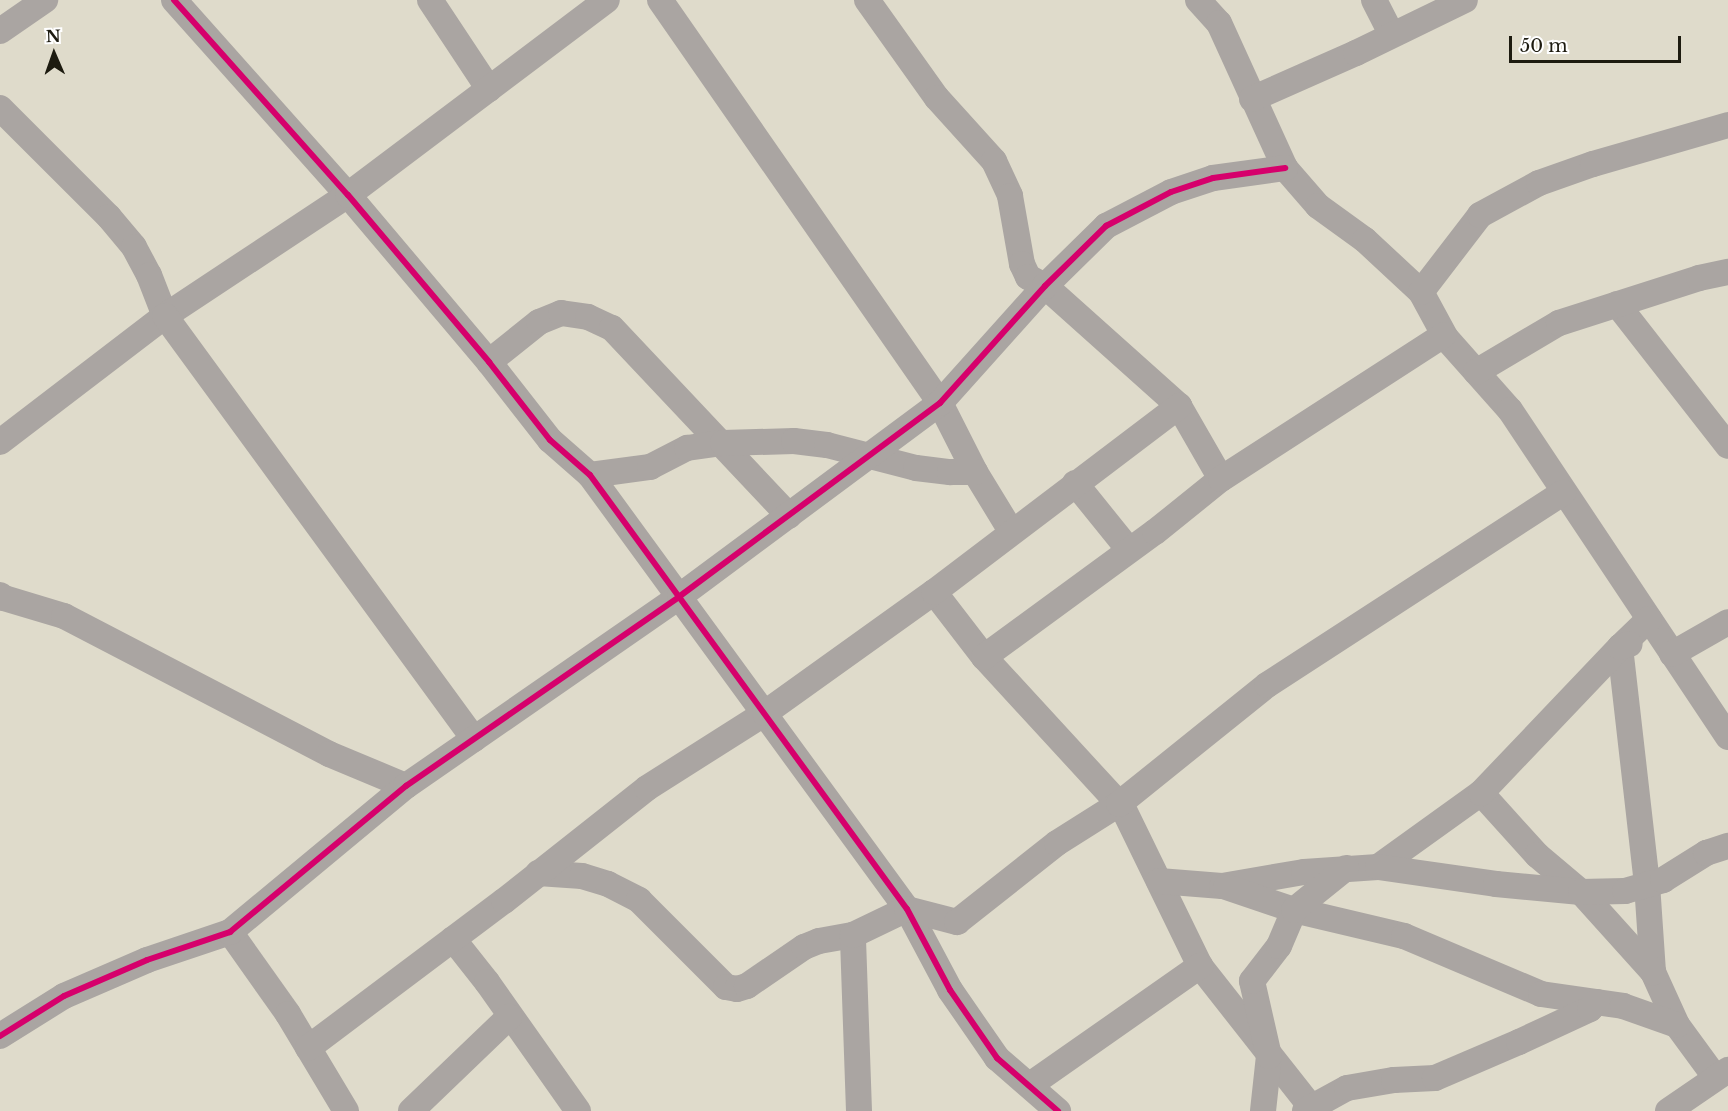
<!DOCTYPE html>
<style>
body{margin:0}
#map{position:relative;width:1728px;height:1111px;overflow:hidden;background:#dfdbcb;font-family:"Libre Baskerville",serif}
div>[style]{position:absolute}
.minor>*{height:26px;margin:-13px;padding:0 13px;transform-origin:13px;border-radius:13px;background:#aaa5a2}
.cycleway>*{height:6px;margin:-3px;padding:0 3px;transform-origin:3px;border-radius:3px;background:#d6006c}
span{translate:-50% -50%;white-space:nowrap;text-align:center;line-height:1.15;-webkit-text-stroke:4.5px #fff;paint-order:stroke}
.north{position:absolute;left:24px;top:24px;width:60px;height:60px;-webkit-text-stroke:4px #fff;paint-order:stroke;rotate:358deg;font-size:16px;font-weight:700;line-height:24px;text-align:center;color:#1d1b10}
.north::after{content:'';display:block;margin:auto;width:21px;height:27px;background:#1d1b10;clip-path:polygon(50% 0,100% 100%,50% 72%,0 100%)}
.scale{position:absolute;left:1509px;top:36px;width:172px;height:27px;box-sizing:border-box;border:3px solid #1d1b10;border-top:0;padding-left:8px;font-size:18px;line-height:21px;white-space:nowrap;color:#1d1b10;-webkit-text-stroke:4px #fff;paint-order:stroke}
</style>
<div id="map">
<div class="minor">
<i style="left:174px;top:0;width:261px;rotate:48.3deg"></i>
<i style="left:348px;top:195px;width:219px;rotate:49.8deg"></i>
<i style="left:489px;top:362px;width:99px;rotate:52deg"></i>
<i style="left:550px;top:440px;width:53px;rotate:41.2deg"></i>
<i style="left:590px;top:475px;width:537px;rotate:53.86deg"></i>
<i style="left:907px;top:909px;width:92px;rotate:62deg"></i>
<i style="left:950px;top:990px;width:83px;rotate:55.3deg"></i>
<i style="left:997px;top:1058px;width:81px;rotate:41deg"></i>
<i style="left:430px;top:0;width:107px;rotate:56.5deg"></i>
<i style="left:660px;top:0;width:491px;rotate:55.2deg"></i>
<i style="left:940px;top:403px;width:77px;rotate:63.1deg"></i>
<i style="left:975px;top:472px;width:69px;rotate:58.6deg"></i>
<i style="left:867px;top:0;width:120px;rotate:54.5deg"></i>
<i style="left:937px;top:98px;width:85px;rotate:47.9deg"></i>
<i style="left:994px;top:161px;width:38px;rotate:65deg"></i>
<i style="left:1010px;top:196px;width:69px;rotate:80deg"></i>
<i style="left:1022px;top:264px;width:14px;rotate:65deg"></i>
<i style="left:1028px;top:277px;width:19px;rotate:28deg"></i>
<i style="left:1045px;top:286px;width:180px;rotate:41.8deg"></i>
<i style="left:1179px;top:406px;width:84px;rotate:60.1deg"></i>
<i style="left:1198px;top:0;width:31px;rotate:48deg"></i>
<i style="left:1219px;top:23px;width:159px;rotate:65.5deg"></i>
<i style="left:1285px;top:168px;width:50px;rotate:49deg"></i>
<i style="left:1318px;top:206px;width:58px;rotate:35.9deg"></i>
<i style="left:1365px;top:240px;width:76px;rotate:42.9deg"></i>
<i style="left:1421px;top:292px;width:52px;rotate:61.5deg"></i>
<i style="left:1446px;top:338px;width:96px;rotate:48.4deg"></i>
<i style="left:1510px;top:410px;width:393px;rotate:56.3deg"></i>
<i style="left:1374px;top:0;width:39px;rotate:63deg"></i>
<i style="left:0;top:31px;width:55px;rotate:-34.6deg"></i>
<i style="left:1252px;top:99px;width:114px;rotate:-23.9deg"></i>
<i style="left:1356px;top:53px;width:121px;rotate:-25.9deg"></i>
<i style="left:0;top:108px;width:154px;rotate:45deg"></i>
<i style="left:109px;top:217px;width:39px;rotate:50deg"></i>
<i style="left:134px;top:247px;width:32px;rotate:62deg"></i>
<i style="left:149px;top:275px;width:44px;rotate:68.7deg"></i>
<i style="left:165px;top:316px;width:219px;rotate:-33.5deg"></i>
<i style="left:348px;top:195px;width:324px;rotate:-37deg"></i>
<i style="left:1421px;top:292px;width:97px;rotate:-52.5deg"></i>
<i style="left:1480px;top:215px;width:67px;rotate:-28.5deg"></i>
<i style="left:1539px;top:183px;width:57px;rotate:-19.4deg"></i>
<i style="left:1593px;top:164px;width:141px;rotate:-16.1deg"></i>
<i style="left:1617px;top:304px;width:180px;rotate:52deg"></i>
<i style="left:489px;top:362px;width:64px;rotate:-38.7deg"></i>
<i style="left:539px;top:322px;width:24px;rotate:-22deg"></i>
<i style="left:561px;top:313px;width:27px;rotate:8deg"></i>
<i style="left:588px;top:317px;width:26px;rotate:25deg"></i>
<i style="left:612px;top:328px;width:258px;rotate:46.7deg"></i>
<i style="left:1476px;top:372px;width:96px;rotate:-30.6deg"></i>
<i style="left:1559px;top:323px;width:147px;rotate:-17.8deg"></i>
<i style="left:1699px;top:278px;width:30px;rotate:-12deg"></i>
<i style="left:0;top:442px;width:208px;rotate:-37.4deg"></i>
<i style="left:165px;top:316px;width:524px;rotate:53.85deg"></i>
<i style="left:590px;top:475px;width:61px;rotate:-7.6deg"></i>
<i style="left:650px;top:467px;width:42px;rotate:-27.2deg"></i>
<i style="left:687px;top:448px;width:36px;rotate:-8deg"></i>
<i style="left:723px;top:443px;width:71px;rotate:-1.6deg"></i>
<i style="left:794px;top:441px;width:33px;rotate:7deg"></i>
<i style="left:827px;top:445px;width:92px;rotate:14.5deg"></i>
<i style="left:916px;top:468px;width:34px;rotate:7deg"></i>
<i style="left:950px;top:472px;width:25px"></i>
<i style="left:1075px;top:483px;width:86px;rotate:51.1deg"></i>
<i style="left:934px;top:592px;width:82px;rotate:52.4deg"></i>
<i style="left:984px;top:657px;width:205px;rotate:47.4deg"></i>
<i style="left:1123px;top:808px;width:176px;rotate:64deg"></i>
<i style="left:1200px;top:966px;width:184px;rotate:51.8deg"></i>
<i style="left:0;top:595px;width:5px;rotate:37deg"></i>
<i style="left:4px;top:598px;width:63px;rotate:16.7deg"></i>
<i style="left:64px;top:616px;width:299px;rotate:27.5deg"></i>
<i style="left:329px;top:754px;width:83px;rotate:22.6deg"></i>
<i style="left:1649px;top:619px;width:40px;rotate:136deg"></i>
<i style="left:1620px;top:647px;width:239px;rotate:83.5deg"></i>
<i style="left:1647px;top:884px;width:88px;rotate:86.1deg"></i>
<i style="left:1653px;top:972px;width:58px;rotate:65.6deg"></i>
<i style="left:1677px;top:1025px;width:64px;rotate:53.8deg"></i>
<i style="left:1672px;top:654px;width:64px;rotate:-29.7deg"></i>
<i style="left:984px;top:657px;width:212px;rotate:-36.2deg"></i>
<i style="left:1155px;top:532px;width:85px;rotate:-38.8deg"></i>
<i style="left:1221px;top:479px;width:265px;rotate:-32.9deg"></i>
<i style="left:1481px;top:793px;width:84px;rotate:47.9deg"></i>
<i style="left:1537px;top:855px;width:57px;rotate:40.1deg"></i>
<i style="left:1581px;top:892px;width:108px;rotate:48deg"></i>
<i style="left:1378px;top:867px;width:127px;rotate:-35.7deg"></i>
<i style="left:1481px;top:793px;width:202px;rotate:-46.4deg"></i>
<i style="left:1620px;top:647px;width:10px;rotate:-17deg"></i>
<i style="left:538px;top:873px;width:44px;rotate:3.9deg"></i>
<i style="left:582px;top:876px;width:27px;rotate:17deg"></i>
<i style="left:608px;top:884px;width:35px;rotate:27deg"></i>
<i style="left:639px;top:900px;width:123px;rotate:45deg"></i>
<i style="left:726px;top:987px;width:11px;rotate:10deg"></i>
<i style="left:737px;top:989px;width:10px;rotate:-17deg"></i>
<i style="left:747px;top:986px;width:69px;rotate:-34.4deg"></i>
<i style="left:804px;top:947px;width:16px;rotate:-22deg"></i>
<i style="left:819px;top:941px;width:35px;rotate:-10deg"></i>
<i style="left:1159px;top:881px;width:63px;rotate:4.5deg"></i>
<i style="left:1222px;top:886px;width:83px;rotate:-9.7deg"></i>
<i style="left:1304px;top:872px;width:74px;rotate:-3.9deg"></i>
<i style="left:1378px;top:867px;width:119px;rotate:8.2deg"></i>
<i style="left:1496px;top:884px;width:85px;rotate:5.4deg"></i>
<i style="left:1581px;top:892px;width:44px;rotate:-1.3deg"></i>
<i style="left:1625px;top:891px;width:40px;rotate:-16deg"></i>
<i style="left:1663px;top:880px;width:51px;rotate:-32.1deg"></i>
<i style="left:1706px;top:853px;width:23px;rotate:-18deg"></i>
<i style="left:1226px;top:887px;width:72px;rotate:18.7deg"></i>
<i style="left:1294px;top:910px;width:113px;rotate:13.3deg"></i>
<i style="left:1404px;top:936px;width:149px;rotate:22.9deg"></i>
<i style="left:1541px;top:994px;width:83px;rotate:8.3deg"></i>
<i style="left:1623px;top:1006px;width:57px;rotate:19.4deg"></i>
<i style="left:230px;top:932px;width:100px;rotate:54.7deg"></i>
<i style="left:288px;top:1014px;width:113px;rotate:59.1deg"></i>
<i style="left:453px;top:939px;width:55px;rotate:51.7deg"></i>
<i style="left:487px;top:982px;width:158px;rotate:54.8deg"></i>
<i style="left:0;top:1036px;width:75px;rotate:-32deg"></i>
<i style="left:64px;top:996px;width:90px;rotate:-23.4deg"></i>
<i style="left:147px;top:960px;width:88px;rotate:-18.6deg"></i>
<i style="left:230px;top:932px;width:229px;rotate:-39.7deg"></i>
<i style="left:406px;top:786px;width:333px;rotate:-34.7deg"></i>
<i style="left:680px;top:596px;width:324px;rotate:-36.6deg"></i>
<i style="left:940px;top:403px;width:157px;rotate:-48.1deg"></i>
<i style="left:1045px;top:286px;width:86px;rotate:-44.5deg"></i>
<i style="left:1106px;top:226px;width:73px;rotate:-27.6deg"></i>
<i style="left:1171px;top:192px;width:44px;rotate:-18.4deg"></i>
<i style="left:1213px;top:178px;width:73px;rotate:-7.9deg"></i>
<i style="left:308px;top:1048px;width:245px;rotate:-36.9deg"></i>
<i style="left:504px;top:901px;width:182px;rotate:-38.3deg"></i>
<i style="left:647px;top:788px;width:140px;rotate:-32.4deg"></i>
<i style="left:765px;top:713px;width:208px;rotate:-35.6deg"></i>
<i style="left:934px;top:592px;width:308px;rotate:-37.2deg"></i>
<i style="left:1030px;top:1085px;width:208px;rotate:-35deg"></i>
<i style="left:411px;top:1111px;width:136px;rotate:-43.8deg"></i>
<i style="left:859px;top:1111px;width:176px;rotate:-92deg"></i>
<i style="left:853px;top:935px;width:60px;rotate:-25.7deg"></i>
<i style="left:907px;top:909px;width:52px;rotate:14.6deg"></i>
<i style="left:957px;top:922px;width:127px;rotate:-38.3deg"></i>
<i style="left:1057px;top:843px;width:73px;rotate:-32.2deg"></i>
<i style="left:1119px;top:804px;width:190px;rotate:-38.8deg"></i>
<i style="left:1267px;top:685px;width:353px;rotate:-33deg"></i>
<i style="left:1263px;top:1111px;width:55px;rotate:-83.8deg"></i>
<i style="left:1269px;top:1056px;width:77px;rotate:-102.8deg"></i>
<i style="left:1252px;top:981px;width:44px;rotate:-52.4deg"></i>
<i style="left:1279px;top:946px;width:39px;rotate:-67deg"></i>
<i style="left:1294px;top:910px;width:67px;rotate:-38.9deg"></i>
<i style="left:1305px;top:1111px;width:48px;rotate:-28.7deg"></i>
<i style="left:1347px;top:1088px;width:48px;rotate:-9.7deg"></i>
<i style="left:1394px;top:1080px;width:41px;rotate:-2.8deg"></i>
<i style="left:1435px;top:1078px;width:91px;rotate:-23.2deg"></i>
<i style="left:1519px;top:1042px;width:78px;rotate:-24.9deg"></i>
<i style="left:1590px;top:1009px;width:10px;rotate:-45deg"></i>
<i style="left:1668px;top:1111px;width:73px;rotate:-34.3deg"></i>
</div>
<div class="cycleway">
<i style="left:174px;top:0;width:261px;rotate:48.3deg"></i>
<i style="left:348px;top:195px;width:219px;rotate:49.8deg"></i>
<i style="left:489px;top:362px;width:99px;rotate:52deg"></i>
<i style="left:550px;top:440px;width:53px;rotate:41.2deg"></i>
<i style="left:590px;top:475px;width:537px;rotate:53.86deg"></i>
<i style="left:907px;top:909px;width:92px;rotate:62deg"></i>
<i style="left:950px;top:990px;width:83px;rotate:55.3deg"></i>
<i style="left:997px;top:1058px;width:81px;rotate:41deg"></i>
<i style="left:0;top:1036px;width:75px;rotate:-32deg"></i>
<i style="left:64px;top:996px;width:90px;rotate:-23.4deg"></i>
<i style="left:147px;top:960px;width:88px;rotate:-18.6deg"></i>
<i style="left:230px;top:932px;width:229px;rotate:-39.7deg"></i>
<i style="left:406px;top:786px;width:333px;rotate:-34.7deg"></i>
<i style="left:680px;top:596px;width:324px;rotate:-36.6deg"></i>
<i style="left:940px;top:403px;width:157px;rotate:-48.1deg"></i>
<i style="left:1045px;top:286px;width:86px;rotate:-44.5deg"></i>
<i style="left:1106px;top:226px;width:73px;rotate:-27.6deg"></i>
<i style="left:1171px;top:192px;width:44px;rotate:-18.4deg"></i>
<i style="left:1213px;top:178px;width:73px;rotate:-7.9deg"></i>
</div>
<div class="north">N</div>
<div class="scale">50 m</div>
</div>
